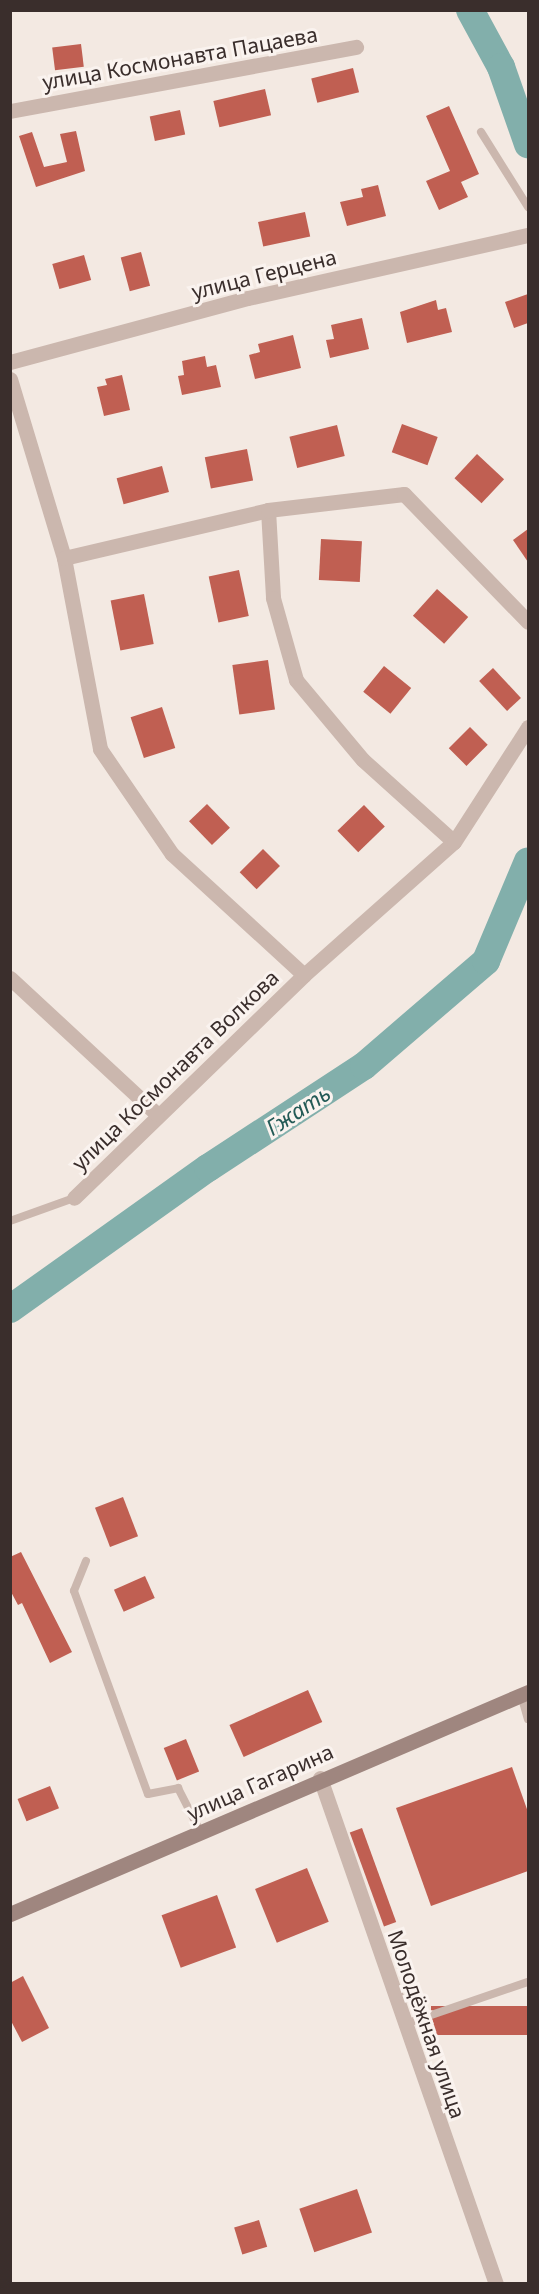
<!DOCTYPE html>
<meta charset="utf-8">
<style>
body{margin:0}
#map{position:relative;width:539px;height:2294px;overflow:hidden;background:#f3e9e2;font-family:"Noto Sans",sans-serif}
div>[style]{position:absolute}
.river>*{height:28px;margin:-14px;padding:0 14px;transform-origin:14px;border-radius:14px;background:#82afab}
.building>*{inset:0;background:#c05f52;transform-origin:0 0}
.service>*{height:8px;margin:-4px;padding:0 4px;transform-origin:4px;border-radius:4px;background:#cbb7ae}
.minor>*{height:15px;margin:-7.5px;padding:0 7.5px;transform-origin:7.5px;border-radius:7.5px;background:#cbb7ae}
.tertiary>*{height:15px;margin:-7.5px;padding:0 7.5px;transform-origin:7.5px;border-radius:7.5px;background:#cbb7ae}
.secondary>*{height:15px;margin:-7.5px;padding:0 7.5px;transform-origin:7.5px;border-radius:7.5px;background:#9f867f}
span{translate:-50% -50%;white-space:nowrap;text-align:center;line-height:1.15;-webkit-text-stroke:6px #faf3ef;paint-order:stroke}
.street-label{font-size:21px;color:#3a2e2c}
.water-label{font-size:22px;color:#235a56;font-style:italic}
.frame{position:absolute;inset:0;border:12px solid #3a2e2c;pointer-events:none}
</style>
<div id="map">
<div class="river">
<i style="left:470px;top:10px;width:65px;rotate:61.5deg"></i>
<i style="left:501px;top:67px;width:82px;rotate:70.7deg"></i>
<i style="left:10px;top:1309px;width:243px;rotate:-35.5deg"></i>
<i style="left:208px;top:1168px;width:186px;rotate:-33.2deg"></i>
<i style="left:364px;top:1066px;width:161px;rotate:-40.7deg"></i>
<i style="left:486px;top:961px;width:108px;rotate:-67.2deg"></i>
</div>
<div class="building">
<i style="left:81px;top:44px;width:23px;height:29px;rotate:83deg"></i>
<i style="left:353px;top:68px;width:25px;height:43px;rotate:76deg"></i>
<i style="left:265px;top:89px;width:27px;height:53px;rotate:77deg"></i>
<i style="clip-path:polygon(449px 106px,479px 174px,461px 182px,468px 197px,439px 210px,426px 181px,450px 171px,426px 116px)"></i>
<i style="left:180px;top:110px;width:25px;height:31px;rotate:78deg"></i>
<i style="clip-path:polygon(76px 131px,85px 171px,36px 187px,19px 136px,32px 132px,44px 167px,67px 162px,60px 134px)"></i>
<i style="clip-path:polygon(378px 185px,386px 216px,347px 226px,340px 202px,363px 197px,361px 189px)"></i>
<i style="left:305px;top:212px;width:25px;height:48px;rotate:78deg"></i>
<i style="left:141px;top:252px;width:35px;height:21px;rotate:75deg"></i>
<i style="left:84px;top:255px;width:26px;height:33px;rotate:74deg"></i>
<i style="clip-path:polygon(528px 294px,528px 323px,514px 328px,505px 302px)"></i>
<i style="clip-path:polygon(436px 300px,438px 310px,446px 308px,452px 332px,407px 343px,400px 312px)"></i>
<i style="clip-path:polygon(362px 318px,369px 349px,330px 358px,326px 340px,334px 339px,331px 325px)"></i>
<i style="clip-path:polygon(293px 335px,301px 368px,255px 379px,249px 355px,260px 352px,258px 344px)"></i>
<i style="clip-path:polygon(205px 356px,207px 367px,216px 365px,221px 387px,182px 395px,178px 376px,184px 375px,182px 361px)"></i>
<i style="clip-path:polygon(122px 375px,130px 410px,104px 416px,97px 387px,107px 385px,105px 379px)"></i>
<i style="left:402px;top:424px;width:38px;height:30px;rotate:20deg"></i>
<i style="left:337px;top:425px;width:32px;height:49px;rotate:76deg"></i>
<i style="left:247px;top:449px;width:32px;height:43px;rotate:79deg"></i>
<i style="left:477px;top:454px;width:37px;height:33px;rotate:43deg"></i>
<i style="left:162px;top:466px;width:27px;height:47px;rotate:75deg"></i>
<i style="clip-path:polygon(528px 529px,528px 562px,513px 540px)"></i>
<i style="left:321px;top:539px;width:41px;height:41px;rotate:3deg"></i>
<i style="left:239px;top:570px;width:47px;height:31px;rotate:78deg"></i>
<i style="left:437px;top:589px;width:42px;height:36px;rotate:42deg"></i>
<i style="left:144px;top:594px;width:51px;height:34px;rotate:79deg"></i>
<i style="left:268px;top:660px;width:50px;height:36px;rotate:82deg"></i>
<i style="left:384px;top:666px;width:35px;height:33px;rotate:39deg"></i>
<i style="left:493px;top:668px;width:41px;height:19px;rotate:47deg"></i>
<i style="left:162px;top:707px;width:43px;height:33px;rotate:72deg"></i>
<i style="left:470px;top:727px;width:25px;height:30px;rotate:45deg"></i>
<i style="left:207px;top:804px;width:33px;height:25px;rotate:46deg"></i>
<i style="left:364px;top:805px;width:30px;height:37px;rotate:46deg"></i>
<i style="left:263px;top:849px;width:24px;height:33px;rotate:45deg"></i>
<i style="left:123px;top:1497px;width:42px;height:30px;rotate:69deg"></i>
<i style="clip-path:polygon(21px 1552px,72px 1652px,50px 1663px,22px 1603px,18px 1605px,10px 1590px,10px 1557px)"></i>
<i style="left:145px;top:1576px;width:24px;height:34px;rotate:66deg"></i>
<i style="left:308px;top:1690px;width:35px;height:86px;rotate:66deg"></i>
<i style="left:186px;top:1739px;width:35px;height:24px;rotate:68deg"></i>
<i style="clip-path:polygon(512px 1767px,528px 1812px,528px 1871px,431px 1906px,396px 1808px)"></i>
<i style="left:50px;top:1786px;width:24px;height:35px;rotate:68deg"></i>
<i style="left:362px;top:1828px;width:100px;height:13px;rotate:70deg"></i>
<i style="left:307px;top:1868px;width:58px;height:56px;rotate:68deg"></i>
<i style="left:217px;top:1895px;width:56px;height:59px;rotate:70deg"></i>
<i style="clip-path:polygon(23px 1976px,49px 2028px,22px 2042px,10px 2019px,10px 1983px)"></i>
<i style="left:528px;top:2006px;width:29px;height:97px;rotate:90deg"></i>
<i style="left:357px;top:2189px;width:46px;height:61px;rotate:71deg"></i>
<i style="left:259px;top:2220px;width:28px;height:26px;rotate:73deg"></i>
</div>
<div class="service">
<i style="left:481px;top:132px;width:89px;rotate:57.9deg"></i>
<i style="left:10px;top:1221px;width:68px;rotate:-19.8deg"></i>
<i style="left:86px;top:1561px;width:32px;rotate:112deg"></i>
<i style="left:74px;top:1591px;width:216px;rotate:70deg"></i>
<i style="left:148px;top:1794px;width:31px;rotate:-11deg"></i>
<i style="left:178px;top:1788px;width:48px;rotate:62.9deg"></i>
<i style="left:521px;top:1695px;width:25px;rotate:74deg"></i>
<i style="left:405px;top:2024px;width:130px;rotate:-18.9deg"></i>
</div>
<div class="minor">
<i style="left:10px;top:111px;width:352px;rotate:-10.5deg"></i>
<i style="left:10px;top:379px;width:187px;rotate:73.2deg"></i>
<i style="left:64px;top:558px;width:194px;rotate:79.3deg"></i>
<i style="left:100px;top:749px;width:127px;rotate:55.6deg"></i>
<i style="left:172px;top:854px;width:179px;rotate:42.5deg"></i>
<i style="left:304px;top:975px;width:320px;rotate:135.9deg"></i>
<i style="left:268px;top:510px;width:88px;rotate:86.7deg"></i>
<i style="left:273px;top:598px;width:85px;rotate:74.3deg"></i>
<i style="left:296px;top:680px;width:104px;rotate:50.1deg"></i>
<i style="left:363px;top:760px;width:122px;rotate:42deg"></i>
<i style="left:64px;top:558px;width:210px;rotate:-13.2deg"></i>
<i style="left:268px;top:510px;width:137px;rotate:-6.7deg"></i>
<i style="left:404px;top:494px;width:178px;rotate:45.9deg"></i>
<i style="left:304px;top:975px;width:200px;rotate:-41.6deg"></i>
<i style="left:454px;top:842px;width:137px;rotate:-57.2deg"></i>
<i style="left:10px;top:978px;width:200px;rotate:42.8deg"></i>
<i style="left:320px;top:1778px;width:536px;rotate:70.82deg"></i>
</div>
<div class="tertiary">
<i style="left:10px;top:362px;width:246px;rotate:-15.1deg"></i>
<i style="left:248px;top:298px;width:287px;rotate:-12.7deg"></i>
</div>
<div class="secondary">
<i style="left:10px;top:1914px;width:564px;rotate:-23.2deg"></i>
</div>
<div class="street-label">
<span style="left:180px;top:58px;rotate:-10deg">улица Космонавта Пацаева</span>
<span style="left:264px;top:274px;rotate:-14deg">улица Герцена</span>
<span style="left:175px;top:1070px;rotate:-44deg">улица Космонавта Волкова</span>
<span style="left:260px;top:1782px;rotate:-24deg">улица Гагарина</span>
<span style="left:427px;top:2024px;rotate:71deg">Молодёжная улица</span>
</div>
<div class="water-label">
<span style="left:298px;top:1110px;rotate:-33deg">Гжать</span>
</div>
<div class="frame"></div>
</div>
